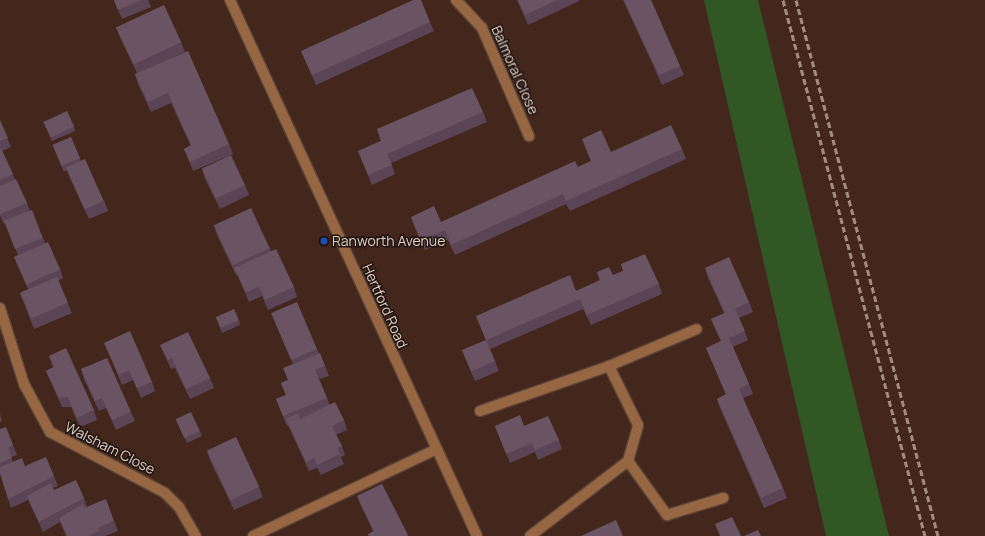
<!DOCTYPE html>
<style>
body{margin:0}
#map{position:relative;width:985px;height:536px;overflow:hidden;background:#43271c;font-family:Manrope,sans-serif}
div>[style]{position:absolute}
.green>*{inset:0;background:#315725}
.roads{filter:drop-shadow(1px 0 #5c4238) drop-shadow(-1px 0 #5c4238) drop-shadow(0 1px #5c4238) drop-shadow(0 -1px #5c4238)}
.minor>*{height:10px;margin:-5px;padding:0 5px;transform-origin:5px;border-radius:5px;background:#966742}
.rail>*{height:3px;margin-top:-1.5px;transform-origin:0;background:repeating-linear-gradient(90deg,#a28c84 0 6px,transparent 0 9px)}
.wall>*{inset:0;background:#5b4456}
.building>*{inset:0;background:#6a5362;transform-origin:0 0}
.dots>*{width:11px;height:11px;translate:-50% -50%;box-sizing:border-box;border:2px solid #20140f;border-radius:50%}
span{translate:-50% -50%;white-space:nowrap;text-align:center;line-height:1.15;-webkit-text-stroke:3px #20140f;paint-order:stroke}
.street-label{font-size:14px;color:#e2d0c9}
.poi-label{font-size:14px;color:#e2d0c9}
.left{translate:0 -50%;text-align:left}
</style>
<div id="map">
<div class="green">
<i style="clip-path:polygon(704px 0,758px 0,889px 536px,826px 536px)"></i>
</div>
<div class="roads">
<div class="minor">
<i style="left:230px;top:0;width:590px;rotate:65.26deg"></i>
<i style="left:456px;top:0;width:38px;rotate:47deg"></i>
<i style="left:482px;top:28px;width:118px;rotate:66.5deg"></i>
<i style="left:0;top:308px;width:80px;rotate:72.5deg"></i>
<i style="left:24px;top:384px;width:55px;rotate:61.6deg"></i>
<i style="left:50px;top:432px;width:130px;rotate:27.9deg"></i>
<i style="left:165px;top:493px;width:20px;rotate:45deg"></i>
<i style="left:179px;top:507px;width:34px;rotate:60deg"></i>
<i style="left:480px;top:411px;width:137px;rotate:-19.2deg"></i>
<i style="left:609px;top:366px;width:95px;rotate:-22.8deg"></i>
<i style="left:628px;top:461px;width:67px;rotate:54.2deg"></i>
<i style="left:667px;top:515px;width:59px;rotate:-16.9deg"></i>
<i style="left:253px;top:536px;width:201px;rotate:-25.3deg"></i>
<i style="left:530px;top:536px;width:123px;rotate:-37.4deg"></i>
<i style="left:628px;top:461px;width:37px;rotate:-74deg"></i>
<i style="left:638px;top:425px;width:66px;rotate:-116.2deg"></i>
</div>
</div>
<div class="rail">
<i style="left:783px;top:0;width:554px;rotate:75.16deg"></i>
<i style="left:796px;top:0;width:554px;rotate:75.16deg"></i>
</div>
<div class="wall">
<i style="clip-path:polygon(114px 0,148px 0,151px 7px,122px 19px)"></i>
<i style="clip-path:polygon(517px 0,579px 0,579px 1px,528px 25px)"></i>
<i style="clip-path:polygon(623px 0,651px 0,680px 66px,684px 75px,662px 85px)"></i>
<i style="clip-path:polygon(430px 22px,434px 31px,316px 85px,301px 51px)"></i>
<i style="clip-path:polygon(116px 27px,181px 42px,185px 52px,172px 58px,229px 144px,233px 154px,193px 171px,184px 149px,191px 146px,171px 103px,151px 112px,138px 84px,135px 74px,137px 73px,120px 37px)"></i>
<i style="clip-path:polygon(483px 112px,487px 122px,391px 163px,395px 174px,372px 185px,358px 151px,381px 141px,377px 129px)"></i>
<i style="clip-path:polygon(0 120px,11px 147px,2px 151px,15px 180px,27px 203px,30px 211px,43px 238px,45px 243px,60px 269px,63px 278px,58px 281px,72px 313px,34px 329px,20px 293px,28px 289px,14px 257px,18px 255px,5px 223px,4px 224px,0 216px)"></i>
<i style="clip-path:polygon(43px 121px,74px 126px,75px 131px,52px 141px)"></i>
<i style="clip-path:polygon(71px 137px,81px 161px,104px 201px,108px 211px,89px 219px,70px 178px,67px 170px,64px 172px,53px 146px)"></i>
<i style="clip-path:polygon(582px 139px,611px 152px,682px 149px,686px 159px,570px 211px,566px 204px,455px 255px,448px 240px,425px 250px,414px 226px,411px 217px,441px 222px,578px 167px,591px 161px)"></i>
<i style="clip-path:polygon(202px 169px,245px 185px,249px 195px,220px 209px,205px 179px)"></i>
<i style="clip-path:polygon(214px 225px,270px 248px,271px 251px,294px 287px,297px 297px,268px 310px,262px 296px,249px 302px,237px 274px,236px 275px,217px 235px)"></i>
<i style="clip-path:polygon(621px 264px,659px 284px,662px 294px,591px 325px,583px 309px,490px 349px,499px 371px,475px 381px,466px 360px,462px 350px,486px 340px,476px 316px,576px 291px,600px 281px,597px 272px,613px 275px,623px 271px)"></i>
<i style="clip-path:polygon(705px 268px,749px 302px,753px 312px,739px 318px,748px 340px,733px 347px,749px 384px,753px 394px,743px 398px,783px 488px,787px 498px,764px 508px,720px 408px,717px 399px,726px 395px,710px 357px,706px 348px,721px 341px,711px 319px,724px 313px,708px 278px)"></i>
<i style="clip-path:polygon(271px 313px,317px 349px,325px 366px,329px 376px,319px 379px,330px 405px,344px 420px,347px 430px,336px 435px,342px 446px,345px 455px,341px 457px,344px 464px,321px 475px,317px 468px,309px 471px,288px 425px,287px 426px,276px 399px,286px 395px,281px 383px,288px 380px,293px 364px)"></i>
<i style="clip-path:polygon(216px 317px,239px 320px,240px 325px,222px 333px)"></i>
<i style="clip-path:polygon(104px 343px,152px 382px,155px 391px,141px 398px,133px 380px,122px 385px,108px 352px)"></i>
<i style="clip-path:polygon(160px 345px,210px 378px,214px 388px,190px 399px,175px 368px,171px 369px,164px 354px)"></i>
<i style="clip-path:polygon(49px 356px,94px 410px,97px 420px,80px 427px,71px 407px,62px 407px,46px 371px,53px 367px)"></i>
<i style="clip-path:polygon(81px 369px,131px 412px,135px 421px,116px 430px,106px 408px,99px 411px,84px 379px)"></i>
<i style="clip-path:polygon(0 414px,2px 421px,0 422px)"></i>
<i style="clip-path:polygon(176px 419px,200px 431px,202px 436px,187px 443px)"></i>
<i style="clip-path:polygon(495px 426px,524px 426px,559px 440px,562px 449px,538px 460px,535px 452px,510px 463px)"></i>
<i style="clip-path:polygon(0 429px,13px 445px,17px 455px,11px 457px,13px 462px,54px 476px,58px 486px,53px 488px,54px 490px,84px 498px,87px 507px,114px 521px,118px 531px,105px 536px,66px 536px,60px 522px,43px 532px,28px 500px,11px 508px,0 474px)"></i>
<i style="clip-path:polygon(207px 451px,259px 487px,263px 497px,234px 510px,210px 460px)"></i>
<i style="clip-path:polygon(382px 484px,408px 536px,368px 536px,373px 531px,361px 506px,357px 496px)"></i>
</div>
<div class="building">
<i style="clip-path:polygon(114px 0,142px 0,118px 10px)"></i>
<i style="clip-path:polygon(413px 0,421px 0,430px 22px,312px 75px,301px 51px)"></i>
<i style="clip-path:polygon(518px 0,557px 0,525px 15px)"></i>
<i style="clip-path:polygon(624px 0,651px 0,680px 66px,659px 75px)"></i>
<i style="left:164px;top:5px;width:41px;height:53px;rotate:65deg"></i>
<i style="clip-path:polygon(188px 51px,229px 144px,190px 162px,184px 149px,191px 145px,168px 93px,148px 102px,135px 74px)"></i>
<i style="clip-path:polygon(472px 88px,483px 112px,387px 154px,392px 165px,368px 175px,358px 151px,381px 141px,377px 129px)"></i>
<i style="left:67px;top:111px;width:17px;height:26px;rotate:65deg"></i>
<i style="clip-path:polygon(0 120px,8px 138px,0 141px)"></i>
<i style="clip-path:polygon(671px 125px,682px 149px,566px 201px,563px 194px,451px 245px,445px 230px,421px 240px,411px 217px,434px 206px,441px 222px,575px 161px,578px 167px,591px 161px,582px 139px,601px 130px,611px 152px)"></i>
<i style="left:71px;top:137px;width:23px;height:20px;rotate:67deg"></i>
<i style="clip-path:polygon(1px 148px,13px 174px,0 180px,0 149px)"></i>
<i style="left:231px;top:155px;width:33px;height:32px;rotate:65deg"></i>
<i style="left:85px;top:159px;width:46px;height:21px;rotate:66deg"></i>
<i style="clip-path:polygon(16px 179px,27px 203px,0 214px,0 186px)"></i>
<i style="left:251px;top:208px;width:44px;height:41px;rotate:65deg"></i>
<i style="left:32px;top:210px;width:30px;height:30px;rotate:69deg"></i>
<i style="left:48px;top:242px;width:30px;height:37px;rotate:66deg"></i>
<i style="clip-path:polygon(276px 249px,294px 287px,265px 300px,259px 287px,246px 292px,234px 268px)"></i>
<i style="clip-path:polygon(645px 254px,659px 284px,587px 315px,580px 299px,486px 340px,476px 316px,570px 275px,576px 291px,600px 280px,597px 272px,609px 267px,613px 275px,623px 271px,621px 264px)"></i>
<i style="clip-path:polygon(729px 257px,749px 302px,735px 309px,745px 331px,729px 338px,749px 384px,739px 389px,783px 488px,761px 498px,717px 399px,726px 394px,706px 348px,721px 341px,711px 319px,725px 313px,705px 268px)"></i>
<i style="left:57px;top:277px;width:28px;height:40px;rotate:67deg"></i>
<i style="left:297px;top:302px;width:51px;height:28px;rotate:67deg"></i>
<i style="left:234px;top:309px;width:12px;height:20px;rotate:66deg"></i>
<i style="clip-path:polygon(130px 331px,152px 382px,137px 388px,129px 370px,119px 375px,104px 343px)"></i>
<i style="clip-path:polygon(188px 332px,210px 378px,186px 389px,172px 358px,168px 360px,160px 345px)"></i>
<i style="left:486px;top:340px;width:23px;height:26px;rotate:67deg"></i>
<i style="clip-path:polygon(66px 348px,94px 410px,77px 418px,68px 397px,59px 398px,46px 371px,54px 367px,49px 356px)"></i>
<i style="clip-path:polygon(320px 353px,325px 366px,315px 370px,327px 398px,283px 416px,276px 399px,286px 395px,281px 383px,288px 380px,283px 368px)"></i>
<i style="clip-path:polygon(107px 358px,131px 412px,112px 420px,102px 398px,95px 401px,81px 369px)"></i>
<i style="clip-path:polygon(335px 402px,344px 420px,332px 426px,342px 446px,337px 448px,340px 454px,317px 465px,314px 458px,306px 462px,286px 419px,298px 413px,300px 419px)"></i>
<i style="left:191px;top:412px;width:21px;height:17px;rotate:65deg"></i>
<i style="clip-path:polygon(520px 415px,524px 426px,548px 416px,559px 440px,535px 450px,532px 443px,506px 454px,495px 426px)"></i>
<i style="clip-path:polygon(6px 427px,13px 445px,8px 448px,12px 458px,0 463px,0 429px)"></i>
<i style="left:236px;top:437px;width:55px;height:32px;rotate:65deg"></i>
<i style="clip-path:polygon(46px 457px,54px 476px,8px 499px,0 472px,0 467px,22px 458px,25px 466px)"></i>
<i style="clip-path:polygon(76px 480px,84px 498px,39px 522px,27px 496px,51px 483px,54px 490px)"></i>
<i style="clip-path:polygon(382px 484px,408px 535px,407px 536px,369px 536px,368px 534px,374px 531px,357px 496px)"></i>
<i style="clip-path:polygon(106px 499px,114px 521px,98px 528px,99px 531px,87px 536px,67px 536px,59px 518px,83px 504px,84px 508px)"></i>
<i style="clip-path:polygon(732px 517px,741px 536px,720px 536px,715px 524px)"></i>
<i style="clip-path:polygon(616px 520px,623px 536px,581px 536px)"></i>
<i style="clip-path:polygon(758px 530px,761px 536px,744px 536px)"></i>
</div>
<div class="dots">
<i style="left:324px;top:241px;background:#1a4fb4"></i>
</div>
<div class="street-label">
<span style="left:515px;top:70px;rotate:66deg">Balmoral Close</span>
<span style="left:385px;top:306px;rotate:66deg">Hertford Road</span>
<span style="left:110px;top:448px;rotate:27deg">Walsham Close</span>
</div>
<div class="poi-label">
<span class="left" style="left:332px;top:241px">Ranworth Avenue</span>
</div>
</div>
